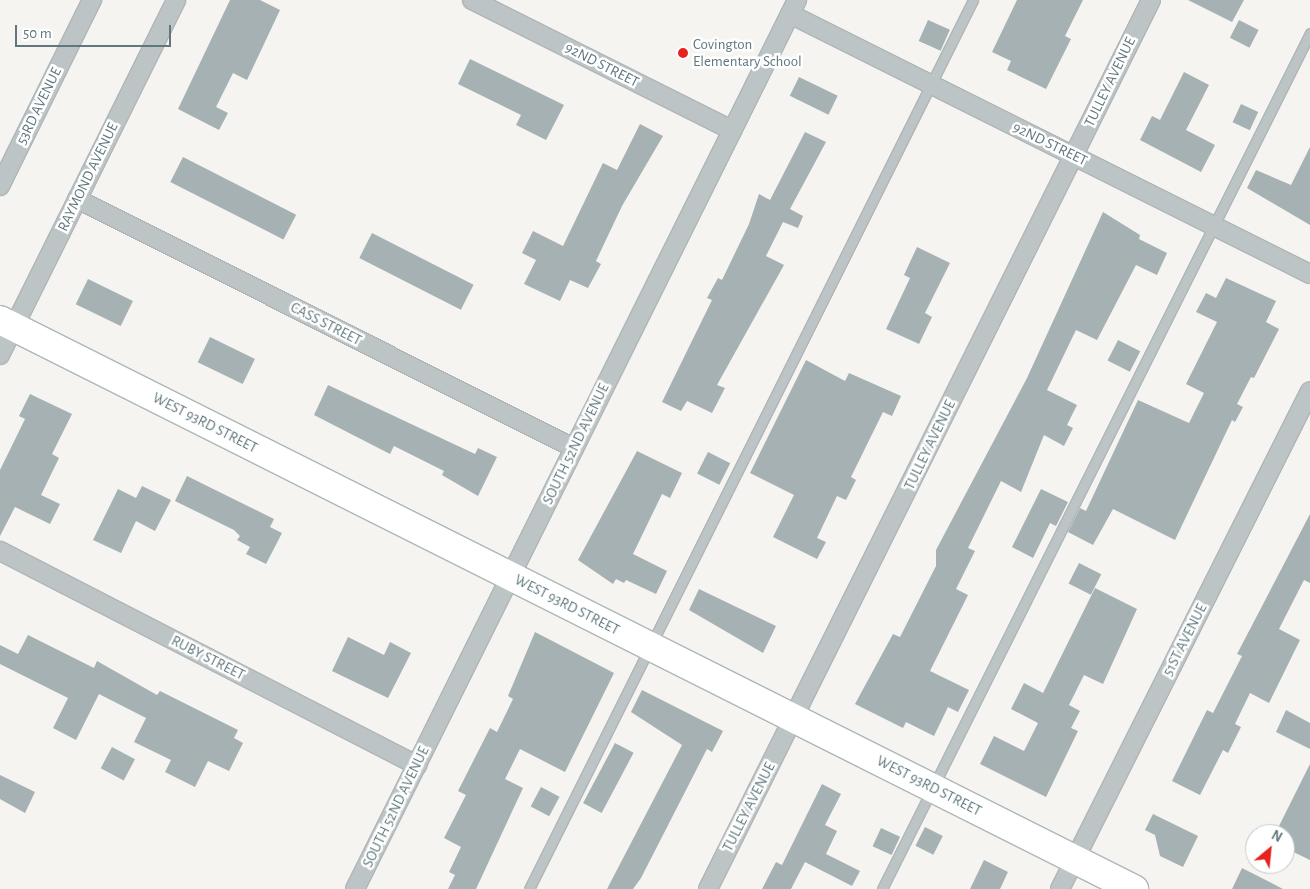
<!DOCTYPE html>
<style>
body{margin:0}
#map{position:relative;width:1310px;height:889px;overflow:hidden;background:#f5f4f1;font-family:"Alegreya Sans",sans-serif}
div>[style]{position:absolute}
.building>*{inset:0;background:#a5b1b3;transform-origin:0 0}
.roads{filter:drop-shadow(1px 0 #afb6b8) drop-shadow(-1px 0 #afb6b8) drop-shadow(0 1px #afb6b8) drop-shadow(0 -1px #afb6b8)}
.lane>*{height:9px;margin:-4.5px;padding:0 4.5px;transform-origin:4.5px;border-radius:4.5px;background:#bdc4c6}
.street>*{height:18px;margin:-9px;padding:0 9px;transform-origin:9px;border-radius:9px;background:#bdc4c6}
.primary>*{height:28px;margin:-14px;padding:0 14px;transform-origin:14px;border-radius:14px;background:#fff}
.dots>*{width:14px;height:14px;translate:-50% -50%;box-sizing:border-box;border:2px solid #fff;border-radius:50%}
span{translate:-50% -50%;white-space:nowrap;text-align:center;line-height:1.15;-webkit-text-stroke:5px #fff;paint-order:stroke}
.poi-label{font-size:15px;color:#5f777d}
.left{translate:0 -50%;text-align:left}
.street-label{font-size:15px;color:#5f777d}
.north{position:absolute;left:1245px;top:824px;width:50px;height:50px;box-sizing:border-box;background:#fff;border:1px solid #bfc9cb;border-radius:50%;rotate:28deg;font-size:14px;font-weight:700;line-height:20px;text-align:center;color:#5f777d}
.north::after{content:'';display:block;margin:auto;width:18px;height:22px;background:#e7231f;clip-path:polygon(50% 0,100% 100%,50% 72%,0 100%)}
.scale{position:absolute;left:15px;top:25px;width:156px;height:22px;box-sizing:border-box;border:2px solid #5f777d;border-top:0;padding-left:6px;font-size:15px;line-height:18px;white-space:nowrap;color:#5f777d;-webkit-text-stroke:4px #fff;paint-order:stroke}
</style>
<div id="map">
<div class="building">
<i style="clip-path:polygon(230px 0,260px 0,280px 10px,247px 80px,233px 73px,216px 107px,228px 113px,219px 130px,178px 109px)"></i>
<i style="clip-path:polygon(1017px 0,1083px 0,1065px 36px,1071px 39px,1046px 89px,1007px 70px,1011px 61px,992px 52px)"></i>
<i style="clip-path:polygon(1188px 0,1244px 0,1232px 22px)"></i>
<i style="left:928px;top:20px;width:24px;height:23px;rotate:24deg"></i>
<i style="left:1239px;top:20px;width:22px;height:20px;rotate:27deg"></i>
<i style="clip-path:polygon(470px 59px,564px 105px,546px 140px,516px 125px,521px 115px,458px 84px)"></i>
<i style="clip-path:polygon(1184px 72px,1209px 85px,1186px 130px,1215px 145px,1201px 172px,1140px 140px,1152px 116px,1160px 120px)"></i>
<i style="left:799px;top:77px;width:43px;height:21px;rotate:26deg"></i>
<i style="left:1241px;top:104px;width:19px;height:20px;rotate:25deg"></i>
<i style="clip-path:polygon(640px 124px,663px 136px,622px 206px,596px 261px,601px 264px,588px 288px,570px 280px,560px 301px,524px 284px,536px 260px,522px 253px,533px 231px,563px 246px,603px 163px,617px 170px)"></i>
<i style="clip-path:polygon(805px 132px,826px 142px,790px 209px,803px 216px,798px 228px,783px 222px,766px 256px,784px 265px,717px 385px,725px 388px,712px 413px,687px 401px,681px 411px,662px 402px,712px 300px,707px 298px,718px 278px,722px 280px,749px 224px,759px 194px,770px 200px)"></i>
<i style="clip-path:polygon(1310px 147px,1310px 225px,1247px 188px,1256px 170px,1291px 185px)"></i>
<i style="left:183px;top:157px;width:127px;height:28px;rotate:27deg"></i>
<i style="clip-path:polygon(1103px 212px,1140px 235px,1139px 239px,1167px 253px,1157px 275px,1136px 265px,1097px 340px,1076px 330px,1047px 390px,1077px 405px,1067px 425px,1073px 428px,1064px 446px,1044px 435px,1021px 492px,1001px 481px,968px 548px,975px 551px,956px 589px,968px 595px,930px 671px,969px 690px,958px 712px,948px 707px,934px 736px,906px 722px,903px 728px,855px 704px,893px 634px,900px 637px,936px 566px,936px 550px,1027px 378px)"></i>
<i style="left:372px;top:233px;width:114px;height:28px;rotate:27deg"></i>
<i style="clip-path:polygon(917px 247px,950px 263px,925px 313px,932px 317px,919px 344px,886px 329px,910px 278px,904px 275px)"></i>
<i style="clip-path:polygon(1226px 278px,1276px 301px,1266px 322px,1279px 329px,1254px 378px,1251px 377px,1237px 404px,1243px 407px,1235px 422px,1232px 420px,1175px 540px,1113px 509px,1093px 545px,1068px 532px,1080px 508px,1086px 511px,1138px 400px,1189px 423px,1204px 393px,1186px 384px,1217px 322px,1196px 312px,1206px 293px,1216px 298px)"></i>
<i style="left:88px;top:279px;width:50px;height:28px;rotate:26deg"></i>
<i style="left:210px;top:337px;width:50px;height:28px;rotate:26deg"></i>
<i style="left:1118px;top:340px;width:25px;height:23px;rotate:27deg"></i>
<i style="clip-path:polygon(806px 360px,845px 381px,849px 373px,901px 396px,892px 416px,883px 412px,851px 477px,856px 480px,846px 500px,837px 496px,817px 538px,826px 542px,817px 559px,773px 537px,794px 495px,750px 473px)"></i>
<i style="clip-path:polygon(328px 385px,475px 454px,478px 448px,497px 457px,478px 496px,442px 475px,444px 471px,394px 446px,390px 454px,314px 415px)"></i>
<i style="clip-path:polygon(30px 394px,72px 414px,52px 454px,59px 458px,41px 495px,60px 504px,50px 524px,15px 507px,0 536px,0 470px,25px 419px,19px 416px)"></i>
<i style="clip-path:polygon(637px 451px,682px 473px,670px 498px,662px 494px,633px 554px,667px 571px,656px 594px,626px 580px,624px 583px,616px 579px,613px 584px,578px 560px)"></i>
<i style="left:708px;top:452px;width:25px;height:24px;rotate:27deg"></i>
<i style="clip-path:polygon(187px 476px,274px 519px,270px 527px,282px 533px,266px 564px,246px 554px,250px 547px,237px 540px,240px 536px,234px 530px,175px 501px)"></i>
<i style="clip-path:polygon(142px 486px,171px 500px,155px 531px,136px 521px,121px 553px,93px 540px,118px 489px,136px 498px)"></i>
<i style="clip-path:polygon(1041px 489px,1068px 502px,1056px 526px,1050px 523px,1033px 558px,1012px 547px)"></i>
<i style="clip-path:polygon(1310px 514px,1310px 583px,1304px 580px,1279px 629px,1300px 640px,1269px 703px,1250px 693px,1235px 724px,1241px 727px,1228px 753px,1223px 750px,1200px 795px,1172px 781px,1207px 710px,1213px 713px,1242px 656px,1237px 654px)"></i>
<i style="left:1079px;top:563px;width:25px;height:23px;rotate:27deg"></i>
<i style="clip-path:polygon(1095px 588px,1137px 609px,1103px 684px,1084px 675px,1069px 705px,1080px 711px,1071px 728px,1078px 731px,1046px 797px,980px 764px,994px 736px,1024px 751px,1038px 723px,1011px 709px,1024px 683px,1043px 693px)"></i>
<i style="clip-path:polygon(699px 589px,776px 626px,763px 653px,689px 610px)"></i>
<i style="clip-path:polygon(535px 632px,614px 673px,565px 772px,520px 749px,505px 779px,523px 788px,476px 889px,448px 889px,455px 875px,449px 872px,461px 847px,444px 838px,466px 795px,458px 791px,490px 728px,497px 732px,513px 699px,508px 696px)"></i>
<i style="clip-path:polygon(28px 635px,94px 668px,97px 661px,157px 695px,160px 691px,238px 730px,234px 738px,243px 743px,229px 771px,208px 761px,195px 787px,165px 772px,171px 760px,134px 742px,146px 718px,99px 694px,76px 740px,53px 728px,68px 698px,0 664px,0 645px,18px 654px)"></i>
<i style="clip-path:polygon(348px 637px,384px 655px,390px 642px,411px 653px,388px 698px,332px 671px)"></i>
<i style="clip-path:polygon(642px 690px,723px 731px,712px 752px,707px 749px,641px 878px,633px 889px,607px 889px,682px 745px,631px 712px)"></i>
<i style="clip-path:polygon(1286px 710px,1310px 723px,1310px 749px,1276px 732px)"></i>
<i style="left:615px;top:743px;width:21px;height:68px;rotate:28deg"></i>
<i style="left:112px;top:747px;width:26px;height:24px;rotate:28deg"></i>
<i style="clip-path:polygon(1310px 764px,1310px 860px,1285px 848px,1285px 834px,1275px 834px)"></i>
<i style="clip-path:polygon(0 775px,35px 792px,25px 813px,0 799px)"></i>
<i style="clip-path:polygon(822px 784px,841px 794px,825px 825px,837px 831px,826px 854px,860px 871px,852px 886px,805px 862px,791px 889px,762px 889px,776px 862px,782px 865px)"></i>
<i style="left:541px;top:787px;width:21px;height:22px;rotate:28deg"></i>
<i style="clip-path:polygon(1153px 814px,1198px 836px,1183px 867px,1160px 856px,1155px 835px,1145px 830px)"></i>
<i style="left:925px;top:827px;width:20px;height:21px;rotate:27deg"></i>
<i style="left:881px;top:828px;width:21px;height:20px;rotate:25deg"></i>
<i style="clip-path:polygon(984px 860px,1008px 872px,1000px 889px,970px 889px)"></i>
<i style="clip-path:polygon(1242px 868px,1283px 889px,1232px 889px)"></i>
</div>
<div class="roads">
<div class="lane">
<i style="left:529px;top:889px;width:994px;rotate:-63.46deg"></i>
<i style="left:882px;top:889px;width:957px;rotate:-63.43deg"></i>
</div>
<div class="street">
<i style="left:472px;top:0;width:291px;rotate:26.6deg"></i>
<i style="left:790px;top:14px;width:581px;rotate:26.57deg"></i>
<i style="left:0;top:186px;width:208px;rotate:-63.7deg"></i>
<i style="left:77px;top:199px;width:556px;rotate:26.61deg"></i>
<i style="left:0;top:355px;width:396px;rotate:-63.6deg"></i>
<i style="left:0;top:551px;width:469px;rotate:27.2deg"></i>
<i style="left:355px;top:889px;width:993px;rotate:-63.56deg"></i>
<i style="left:708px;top:889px;width:993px;rotate:-63.51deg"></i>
<i style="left:1060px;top:889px;width:557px;rotate:-63.34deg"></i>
</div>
<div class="primary">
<i style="left:0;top:320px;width:1269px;rotate:26.65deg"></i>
</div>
</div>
<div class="dots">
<i style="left:683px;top:53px;background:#e7231f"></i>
</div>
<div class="poi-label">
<span class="left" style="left:693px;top:53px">Covington<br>Elementary School</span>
</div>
<div class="street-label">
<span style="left:602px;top:65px;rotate:27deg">92ND STREET</span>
<span style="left:1110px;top:82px;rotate:-64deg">TULLEY AVENUE</span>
<span style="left:39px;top:106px;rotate:-64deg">53RD AVENUE</span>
<span style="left:1050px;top:144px;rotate:26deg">92ND STREET</span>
<span style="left:88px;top:177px;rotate:-64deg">RAYMOND AVENUE</span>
<span style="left:326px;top:324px;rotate:27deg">CASS STREET</span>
<span style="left:205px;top:423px;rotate:27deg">WEST 93RD STREET</span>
<span style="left:576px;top:444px;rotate:-64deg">SOUTH 52ND AVENUE</span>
<span style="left:930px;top:445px;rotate:-64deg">TULLEY AVENUE</span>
<span style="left:567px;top:605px;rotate:27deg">WEST 93RD STREET</span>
<span style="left:1185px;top:640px;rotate:-63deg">51ST AVENUE</span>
<span style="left:208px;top:658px;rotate:27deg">RUBY STREET</span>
<span style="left:929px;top:786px;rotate:27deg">WEST 93RD STREET</span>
<span style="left:396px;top:807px;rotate:-64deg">SOUTH 52ND AVENUE</span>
<span style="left:749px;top:807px;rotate:-63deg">TULLEY AVENUE</span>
</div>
<div class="north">N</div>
<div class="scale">50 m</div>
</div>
